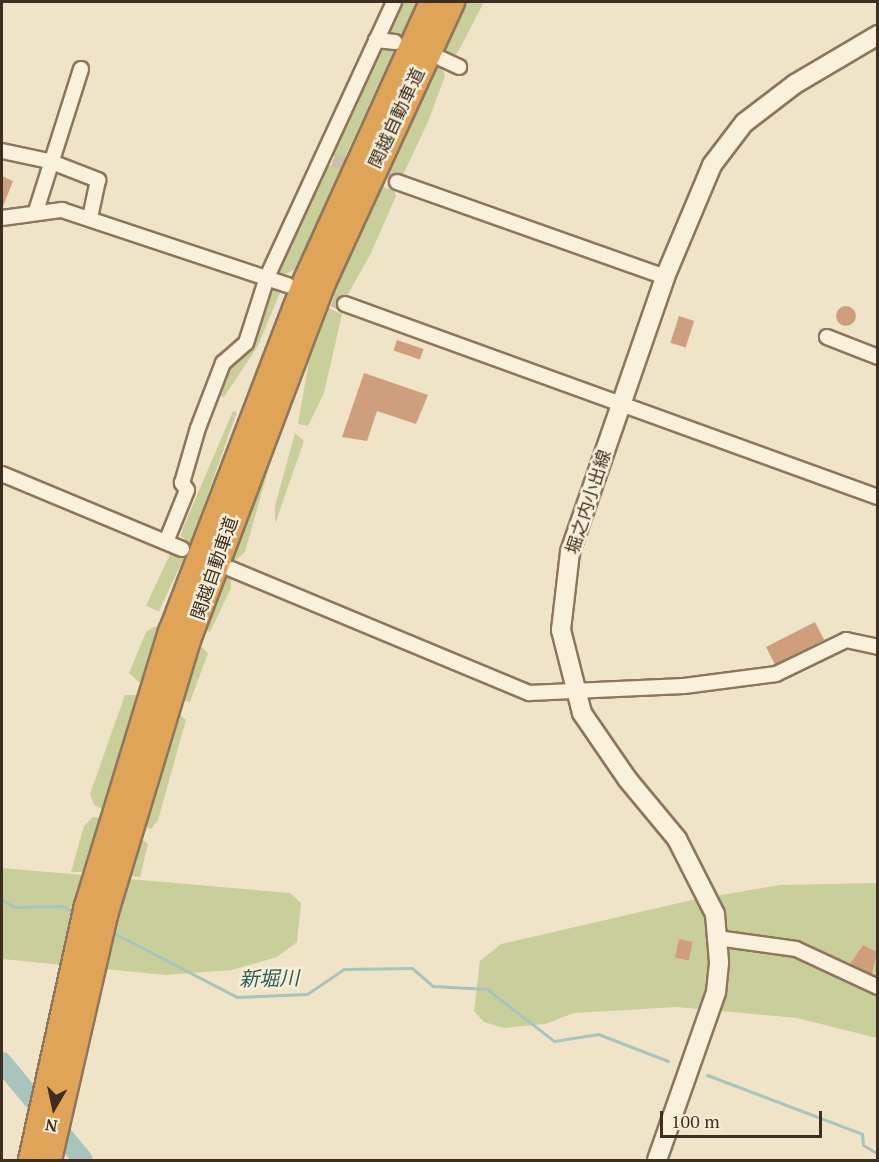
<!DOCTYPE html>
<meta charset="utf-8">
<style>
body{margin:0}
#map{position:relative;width:879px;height:1162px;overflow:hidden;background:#f0e4c8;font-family:"PT Serif","Noto Sans JP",serif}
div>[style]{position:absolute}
.green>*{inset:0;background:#c9cf9b;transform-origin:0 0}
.stream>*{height:3px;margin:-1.5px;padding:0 1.5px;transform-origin:1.5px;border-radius:1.5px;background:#a9c4bc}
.river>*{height:20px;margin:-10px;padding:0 10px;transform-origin:10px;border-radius:10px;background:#a9c4bc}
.building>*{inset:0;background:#cf9f7d;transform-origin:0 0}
.round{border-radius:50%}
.minor-tunnel>*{height:14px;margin-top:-7px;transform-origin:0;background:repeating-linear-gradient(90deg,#ccc0a6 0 14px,transparent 0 21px)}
.roads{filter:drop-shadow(2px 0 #8d765c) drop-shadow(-2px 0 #8d765c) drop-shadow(0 2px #8d765c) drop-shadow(0 -2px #8d765c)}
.minor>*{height:14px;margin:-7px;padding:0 7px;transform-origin:7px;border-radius:7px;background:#faf1dc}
.secondary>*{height:18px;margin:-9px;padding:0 9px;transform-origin:9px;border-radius:9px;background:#faf1dc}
.motorway>*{height:24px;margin:-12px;padding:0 12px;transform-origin:12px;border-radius:12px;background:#e0a458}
span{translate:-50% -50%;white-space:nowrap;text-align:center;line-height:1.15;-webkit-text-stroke:5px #f7eed8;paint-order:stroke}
.street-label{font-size:18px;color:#3d2e20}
.water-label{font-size:20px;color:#2f5d5a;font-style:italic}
.frame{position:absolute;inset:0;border:3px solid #3d2e20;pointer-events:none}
.north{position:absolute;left:24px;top:1078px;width:60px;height:60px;-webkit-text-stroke:4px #f7eed8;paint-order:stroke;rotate:189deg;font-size:16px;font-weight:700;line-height:24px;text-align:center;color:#3d2e20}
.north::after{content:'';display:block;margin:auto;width:21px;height:27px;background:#3d2e20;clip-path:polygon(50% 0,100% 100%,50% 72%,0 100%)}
.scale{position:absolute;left:660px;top:1111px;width:162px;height:27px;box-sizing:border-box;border:3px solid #3d2e20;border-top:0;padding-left:8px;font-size:18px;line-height:21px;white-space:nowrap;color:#3d2e20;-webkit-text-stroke:4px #f7eed8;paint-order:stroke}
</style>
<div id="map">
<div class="green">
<i style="clip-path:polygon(400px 2px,418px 2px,400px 38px,387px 30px)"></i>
<i style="clip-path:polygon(464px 2px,484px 2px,458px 52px,453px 56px,438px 52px)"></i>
<i style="clip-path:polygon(382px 46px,395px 49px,344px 159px,330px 155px,375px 51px)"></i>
<i style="clip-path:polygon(434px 63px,442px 66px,445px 76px,428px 122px,402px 177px,382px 175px)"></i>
<i style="clip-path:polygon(322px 162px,340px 170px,297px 268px,281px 277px,276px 272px)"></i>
<i style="clip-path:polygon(378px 185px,394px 191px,396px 196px,370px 255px,347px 296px,331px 295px)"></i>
<i style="clip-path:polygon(270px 287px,281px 290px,258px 346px,224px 397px,216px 394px,223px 371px)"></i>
<i style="clip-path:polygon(326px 307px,342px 314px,324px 393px,308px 426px,298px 424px,309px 361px,317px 340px,314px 335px)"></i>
<i style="clip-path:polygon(233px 411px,237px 412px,190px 544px,181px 536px,183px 528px)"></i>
<i style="clip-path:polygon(280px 428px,245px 552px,235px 561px,228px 559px)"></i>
<i style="clip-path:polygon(295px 433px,304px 441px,275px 524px,275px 506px)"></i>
<i style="left:171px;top:552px;width:14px;height:59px;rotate:25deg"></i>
<i style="clip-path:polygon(221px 574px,231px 578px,231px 588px,210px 632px,203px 629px)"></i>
<i style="clip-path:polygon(154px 627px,160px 627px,141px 684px,129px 673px,146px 632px)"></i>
<i style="clip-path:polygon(198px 644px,208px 653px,190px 702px,180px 700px)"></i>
<i style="clip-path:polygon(125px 695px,137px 695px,102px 809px,94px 805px,90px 794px)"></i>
<i style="clip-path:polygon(175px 711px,186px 720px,158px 820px,151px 829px,141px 825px)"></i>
<i style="clip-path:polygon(93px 817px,99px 818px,85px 872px,71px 872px,84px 826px)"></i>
<i style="clip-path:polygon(137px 835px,148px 844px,140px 877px,126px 876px)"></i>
<i style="clip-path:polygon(2px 868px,290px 893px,301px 903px,297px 942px,277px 957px,232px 970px,166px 975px,2px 959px)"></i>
<i style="clip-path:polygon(877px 883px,877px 1038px,797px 1018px,677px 1007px,574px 1013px,545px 1024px,504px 1028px,484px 1022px,474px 1011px,480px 961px,501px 944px,692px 900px,780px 885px)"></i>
</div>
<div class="stream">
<i style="left:2px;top:900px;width:14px;rotate:30deg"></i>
<i style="left:14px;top:907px;width:48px;rotate:-1.2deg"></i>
<i style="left:62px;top:906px;width:17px;rotate:28deg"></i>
<i style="left:112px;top:932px;width:141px;rotate:27.5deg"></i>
<i style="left:237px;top:997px;width:70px;rotate:-2.5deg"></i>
<i style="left:307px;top:994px;width:45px;rotate:-34deg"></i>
<i style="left:344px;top:969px;width:68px;rotate:-0.8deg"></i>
<i style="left:412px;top:968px;width:28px;rotate:41deg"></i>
<i style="left:433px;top:986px;width:54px;rotate:3.2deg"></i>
<i style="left:487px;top:989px;width:85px;rotate:37.8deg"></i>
<i style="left:554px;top:1041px;width:45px;rotate:-9deg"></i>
<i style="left:598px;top:1034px;width:75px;rotate:21.1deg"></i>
<i style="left:707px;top:1075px;width:166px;rotate:20.8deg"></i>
<i style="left:862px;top:1134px;width:11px;rotate:85deg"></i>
<i style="left:863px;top:1145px;width:17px;rotate:31deg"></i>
</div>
<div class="river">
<i style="left:2px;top:1062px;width:127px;rotate:50.4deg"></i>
</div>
<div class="building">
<i style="clip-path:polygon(2px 176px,13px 181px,2px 209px)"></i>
<i class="round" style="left:836px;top:306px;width:20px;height:20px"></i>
<i style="left:679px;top:316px;width:16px;height:28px;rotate:18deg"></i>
<i style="left:397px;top:340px;width:28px;height:11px;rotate:19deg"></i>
<i style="clip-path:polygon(364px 373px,428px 395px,416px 424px,377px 411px,367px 441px,342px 437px)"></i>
<i style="left:815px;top:622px;width:20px;height:55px;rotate:63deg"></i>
<i style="left:679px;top:939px;width:14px;height:19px;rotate:12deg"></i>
<i style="clip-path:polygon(863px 945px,877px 952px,872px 974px,850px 964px)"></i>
</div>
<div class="minor-tunnel">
<i style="left:333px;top:160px;width:68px;rotate:19deg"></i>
<i style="left:313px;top:293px;width:34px;rotate:19deg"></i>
</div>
<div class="roads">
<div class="minor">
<i style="left:376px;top:40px;width:19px;rotate:6deg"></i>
<i style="left:442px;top:59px;width:19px;rotate:25deg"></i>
<i style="left:2px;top:151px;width:48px;rotate:12deg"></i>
<i style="left:49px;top:161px;width:53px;rotate:21.2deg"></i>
<i style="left:98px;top:180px;width:38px;rotate:102deg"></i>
<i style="left:397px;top:182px;width:284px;rotate:19.5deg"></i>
<i style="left:36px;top:211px;width:149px;rotate:-72.4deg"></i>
<i style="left:2px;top:218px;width:61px;rotate:-7.6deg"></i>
<i style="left:62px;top:210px;width:238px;rotate:18.4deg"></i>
<i style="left:345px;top:304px;width:567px;rotate:19.91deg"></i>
<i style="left:827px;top:337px;width:55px;rotate:21.4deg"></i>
<i style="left:2px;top:474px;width:195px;rotate:22.6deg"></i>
<i style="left:166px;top:542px;width:56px;rotate:-68deg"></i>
<i style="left:187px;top:490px;width:9px;rotate:-126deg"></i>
<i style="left:182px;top:483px;width:57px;rotate:-73.8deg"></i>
<i style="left:198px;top:428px;width:70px;rotate:-69deg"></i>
<i style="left:223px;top:363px;width:30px;rotate:-41deg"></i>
<i style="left:246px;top:343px;width:69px;rotate:-72.3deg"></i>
<i style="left:267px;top:277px;width:303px;rotate:-65.2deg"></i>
<i style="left:231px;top:569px;width:323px;rotate:22.6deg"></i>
<i style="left:529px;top:693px;width:155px;rotate:-2.6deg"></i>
<i style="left:684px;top:686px;width:93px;rotate:-7.4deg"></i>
<i style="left:776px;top:674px;width:78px;rotate:-25.9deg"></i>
<i style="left:846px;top:640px;width:33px;rotate:12deg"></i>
<i style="left:717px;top:938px;width:80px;rotate:7.9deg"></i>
<i style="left:796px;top:949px;width:90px;rotate:24.9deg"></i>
</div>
<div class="secondary">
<i style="left:657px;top:1160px;width:178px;rotate:-70.6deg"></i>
<i style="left:716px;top:992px;width:30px;rotate:-84deg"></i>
<i style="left:719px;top:962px;width:48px;rotate:-94.8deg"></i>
<i style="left:715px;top:914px;width:84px;rotate:-116.9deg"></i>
<i style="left:677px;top:839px;width:77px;rotate:-129.7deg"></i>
<i style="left:628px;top:780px;width:81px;rotate:-124.5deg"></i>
<i style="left:582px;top:713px;width:86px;rotate:-104.2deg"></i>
<i style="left:561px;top:630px;width:79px;rotate:-83.4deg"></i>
<i style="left:570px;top:552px;width:291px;rotate:-70.9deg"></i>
<i style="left:665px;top:277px;width:121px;rotate:-67.2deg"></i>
<i style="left:712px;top:165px;width:53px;rotate:-52.7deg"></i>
<i style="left:744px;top:123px;width:64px;rotate:-37.4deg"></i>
<i style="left:795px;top:84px;width:96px;rotate:-30.6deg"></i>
</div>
<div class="motorway">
<i style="left:31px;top:1160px;width:260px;rotate:-77.6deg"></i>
<i style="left:87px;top:906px;width:287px;rotate:-73deg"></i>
<i style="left:171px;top:632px;width:377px;rotate:-69deg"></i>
<i style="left:306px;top:280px;width:305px;rotate:-65.6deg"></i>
<i style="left:49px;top:1160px;width:251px;rotate:-77.1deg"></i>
<i style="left:105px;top:915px;width:287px;rotate:-73.2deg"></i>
<i style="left:188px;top:640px;width:379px;rotate:-69.3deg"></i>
<i style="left:322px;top:285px;width:311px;rotate:-65.3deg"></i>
</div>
</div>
<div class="street-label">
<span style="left:396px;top:118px;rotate:-65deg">関越自動車道</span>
<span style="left:588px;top:502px;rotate:-72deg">堀之内小出線</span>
<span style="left:214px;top:568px;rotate:-71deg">関越自動車道</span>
</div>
<div class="water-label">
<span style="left:269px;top:978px;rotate:-1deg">新堀川</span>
</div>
<div class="frame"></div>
<div class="north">N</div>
<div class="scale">100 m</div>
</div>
